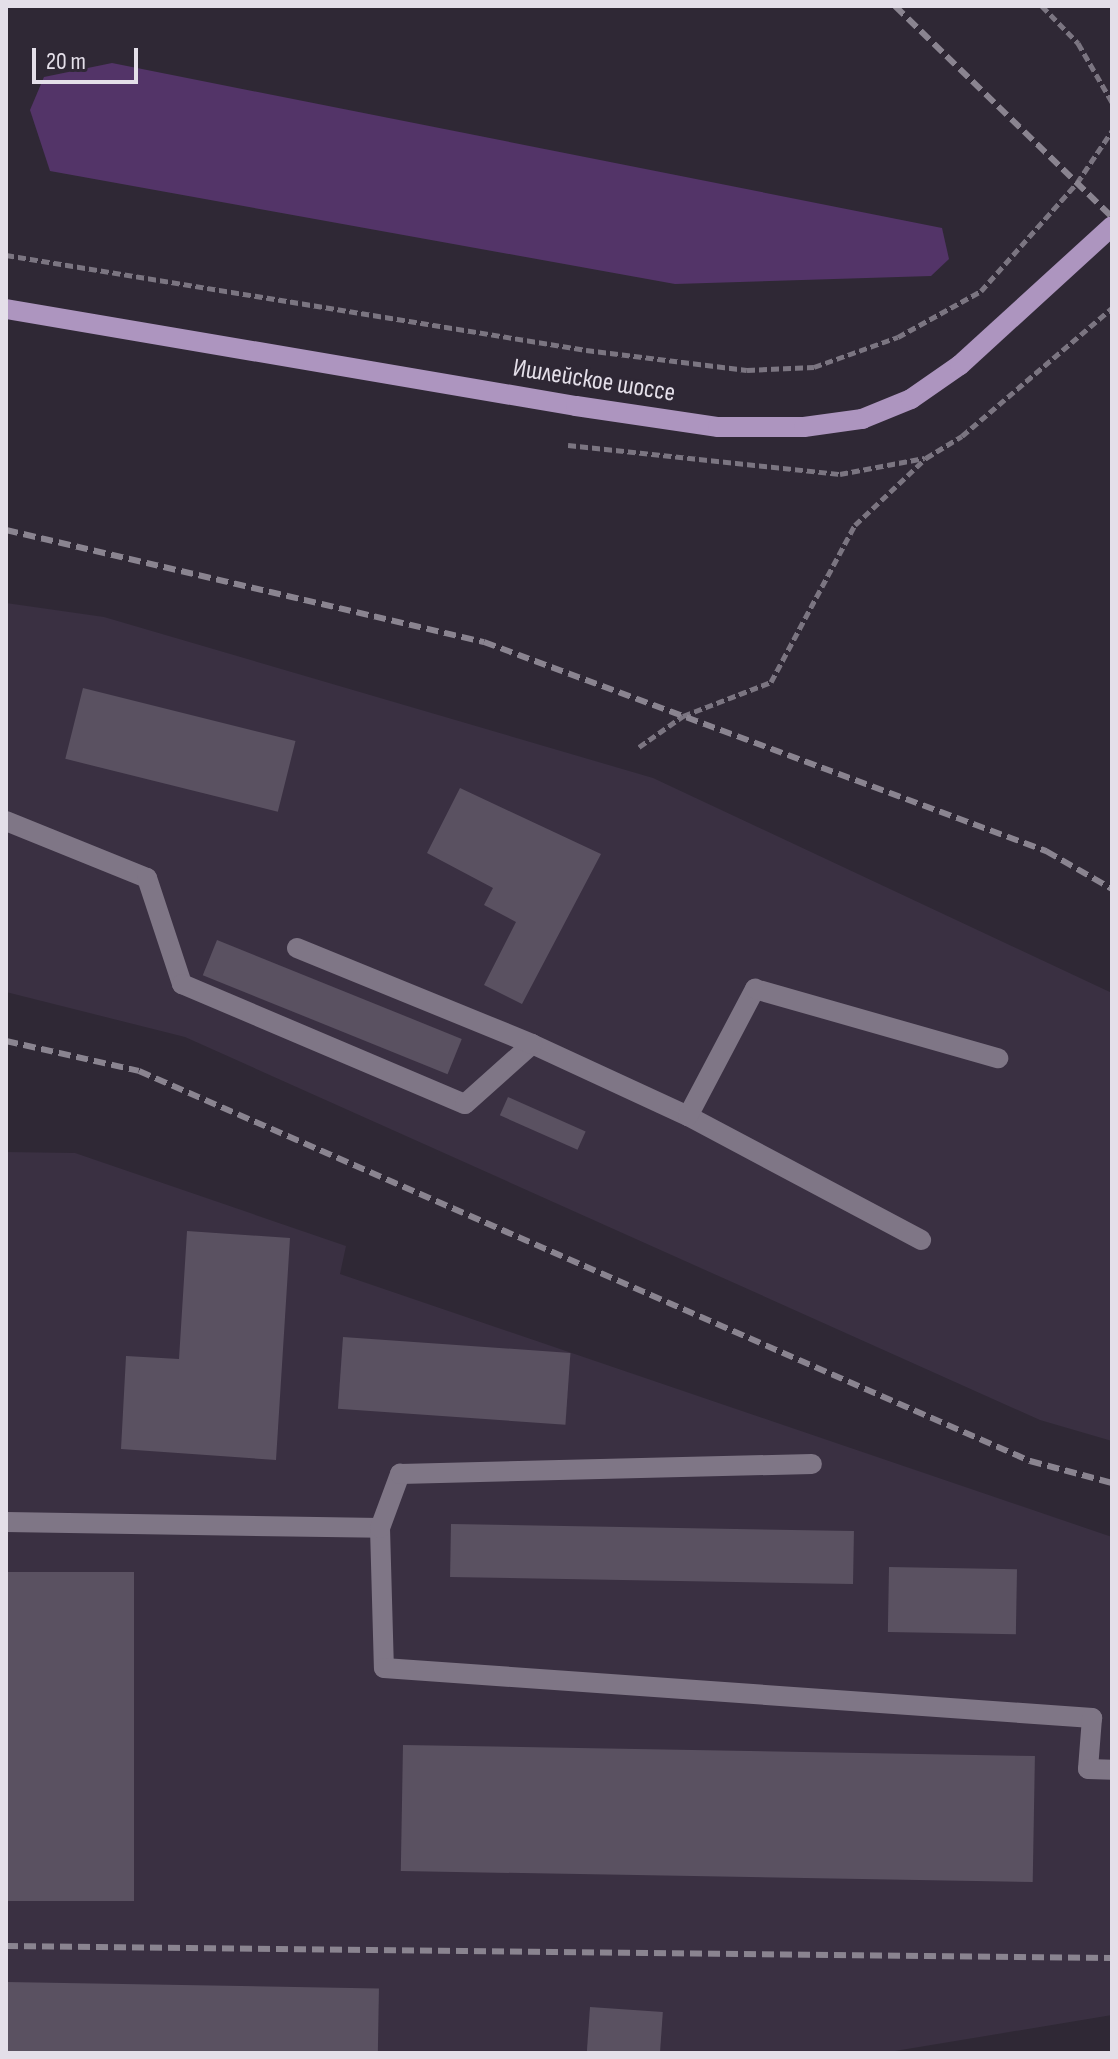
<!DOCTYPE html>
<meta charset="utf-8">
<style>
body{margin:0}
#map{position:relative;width:1118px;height:2059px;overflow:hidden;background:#2f2835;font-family:"Sofia Sans Condensed",sans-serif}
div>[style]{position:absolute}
.built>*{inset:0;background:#3a3042}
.green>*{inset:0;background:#533468}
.building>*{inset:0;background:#5a5161;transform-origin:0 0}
.path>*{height:5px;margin-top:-2.5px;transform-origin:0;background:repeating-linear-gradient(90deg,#7b7581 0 8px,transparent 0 12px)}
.minor>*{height:20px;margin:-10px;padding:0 10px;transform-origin:10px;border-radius:10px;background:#7f7686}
.major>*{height:20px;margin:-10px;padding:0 10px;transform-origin:10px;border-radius:10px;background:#ad95bf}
.rail>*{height:6px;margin-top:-3px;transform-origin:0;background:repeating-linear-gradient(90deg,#8a8490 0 12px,transparent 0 18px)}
span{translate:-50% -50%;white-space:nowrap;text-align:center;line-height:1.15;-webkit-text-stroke:6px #2f2835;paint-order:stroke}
.street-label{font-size:26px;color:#e4dfe9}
.frame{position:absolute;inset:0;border:8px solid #e4dfe9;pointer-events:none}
.scale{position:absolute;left:32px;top:48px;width:106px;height:36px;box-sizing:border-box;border:4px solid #e4dfe9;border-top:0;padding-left:10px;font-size:24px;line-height:28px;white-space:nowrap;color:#e4dfe9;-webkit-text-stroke:6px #2f2835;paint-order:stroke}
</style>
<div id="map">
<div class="built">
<i style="clip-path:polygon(6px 603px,104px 617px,653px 778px,1112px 993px,1112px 1441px,1040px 1420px,185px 1037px,6px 992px)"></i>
<i style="clip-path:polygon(6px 1152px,75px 1153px,346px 1246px,340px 1274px,1112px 1537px,1112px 2015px,883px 2053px,6px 2053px)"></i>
</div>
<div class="green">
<i style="clip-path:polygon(112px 63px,942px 228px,949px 259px,931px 276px,675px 284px,50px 171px,30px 110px,44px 77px)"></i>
</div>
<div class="building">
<i style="left:83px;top:688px;width:219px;height:73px;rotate:14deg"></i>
<i style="clip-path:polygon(460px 788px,601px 854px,522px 1004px,484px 985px,516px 922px,484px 905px,493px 888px,427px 853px)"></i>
<i style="left:217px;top:940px;width:264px;height:38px;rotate:22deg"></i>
<i style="left:508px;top:1097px;width:85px;height:20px;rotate:24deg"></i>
<i style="clip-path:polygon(187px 1231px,290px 1238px,276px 1460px,121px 1449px,126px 1356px,179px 1359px)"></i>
<i style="left:343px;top:1337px;width:228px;height:72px;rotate:4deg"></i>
<i style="left:451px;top:1524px;width:403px;height:53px;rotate:1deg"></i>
<i style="left:889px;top:1567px;width:128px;height:65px;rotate:1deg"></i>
<i style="left:6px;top:1572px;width:128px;height:329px"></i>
<i style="left:403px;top:1745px;width:632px;height:126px;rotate:1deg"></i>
<i style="left:6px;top:1982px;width:373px;height:71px;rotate:1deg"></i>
<i style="left:590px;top:2007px;width:73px;height:46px;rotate:4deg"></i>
</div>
<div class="path">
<i style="left:1042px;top:6px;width:52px;rotate:45.8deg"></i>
<i style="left:1078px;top:43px;width:68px;rotate:60deg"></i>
<i style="left:6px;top:255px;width:588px;rotate:9.3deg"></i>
<i style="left:586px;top:350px;width:162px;rotate:7.1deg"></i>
<i style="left:747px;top:370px;width:67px;rotate:-2.6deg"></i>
<i style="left:814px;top:367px;width:89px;rotate:-19.7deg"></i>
<i style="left:898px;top:337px;width:95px;rotate:-29deg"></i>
<i style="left:981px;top:291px;width:144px;rotate:-48.4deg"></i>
<i style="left:1077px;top:183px;width:63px;rotate:-56.1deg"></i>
<i style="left:568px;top:445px;width:274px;rotate:6.1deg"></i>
<i style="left:840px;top:474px;width:86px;rotate:-10.7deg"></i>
<i style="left:639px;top:747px;width:54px;rotate:-35.2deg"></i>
<i style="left:683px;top:716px;width:94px;rotate:-21.1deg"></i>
<i style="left:771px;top:682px;width:178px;rotate:-61.9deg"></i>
<i style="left:855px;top:525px;width:98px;rotate:-43.3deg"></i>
<i style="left:926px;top:458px;width:42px;rotate:-31.4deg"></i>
<i style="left:962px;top:436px;width:197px;rotate:-40.5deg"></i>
</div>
<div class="minor">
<i style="left:6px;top:821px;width:152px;rotate:22deg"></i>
<i style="left:147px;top:878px;width:112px;rotate:71.7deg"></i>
<i style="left:182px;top:984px;width:307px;rotate:23deg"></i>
<i style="left:465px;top:1104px;width:90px;rotate:-41.8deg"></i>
<i style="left:532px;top:1044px;width:172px;rotate:24.8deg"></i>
<i style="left:688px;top:1116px;width:264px;rotate:28deg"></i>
<i style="left:297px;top:948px;width:254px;rotate:22.2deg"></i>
<i style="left:688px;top:1116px;width:144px;rotate:-62.2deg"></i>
<i style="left:755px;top:989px;width:253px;rotate:15.9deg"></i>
<i style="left:6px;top:1522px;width:374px;rotate:0.9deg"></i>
<i style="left:380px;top:1528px;width:140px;rotate:88.4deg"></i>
<i style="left:384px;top:1668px;width:710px;rotate:4.04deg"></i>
<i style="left:1092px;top:1718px;width:51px;rotate:94.5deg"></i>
<i style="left:1088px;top:1769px;width:24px;rotate:2deg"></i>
<i style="left:380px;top:1528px;width:58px;rotate:-69.7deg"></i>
<i style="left:400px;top:1474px;width:412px;rotate:-1.4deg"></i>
</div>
<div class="major">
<i style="left:6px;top:309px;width:578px;rotate:9.66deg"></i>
<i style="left:576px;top:406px;width:144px;rotate:8.4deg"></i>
<i style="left:718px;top:427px;width:86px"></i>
<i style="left:804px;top:427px;width:59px;rotate:-7.9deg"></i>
<i style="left:862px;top:419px;width:53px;rotate:-22.2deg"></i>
<i style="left:911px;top:399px;width:60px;rotate:-34.8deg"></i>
<i style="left:960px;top:365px;width:206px;rotate:-42.4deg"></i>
</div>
<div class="rail">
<i style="left:895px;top:6px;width:303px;rotate:44.2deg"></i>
<i style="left:6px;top:530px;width:491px;rotate:13.2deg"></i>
<i style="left:484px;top:642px;width:600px;rotate:20.4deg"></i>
<i style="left:1046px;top:851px;width:76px;rotate:29.9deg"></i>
<i style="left:6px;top:1041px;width:136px;rotate:12.7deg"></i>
<i style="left:139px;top:1071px;width:973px;rotate:23.64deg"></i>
<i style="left:1030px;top:1461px;width:85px;rotate:15deg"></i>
<i style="left:6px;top:1946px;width:1106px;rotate:0.62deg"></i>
</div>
<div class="street-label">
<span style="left:594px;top:381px;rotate:9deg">Ишлейское шоссе</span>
</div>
<div class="frame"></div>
<div class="scale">20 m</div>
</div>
